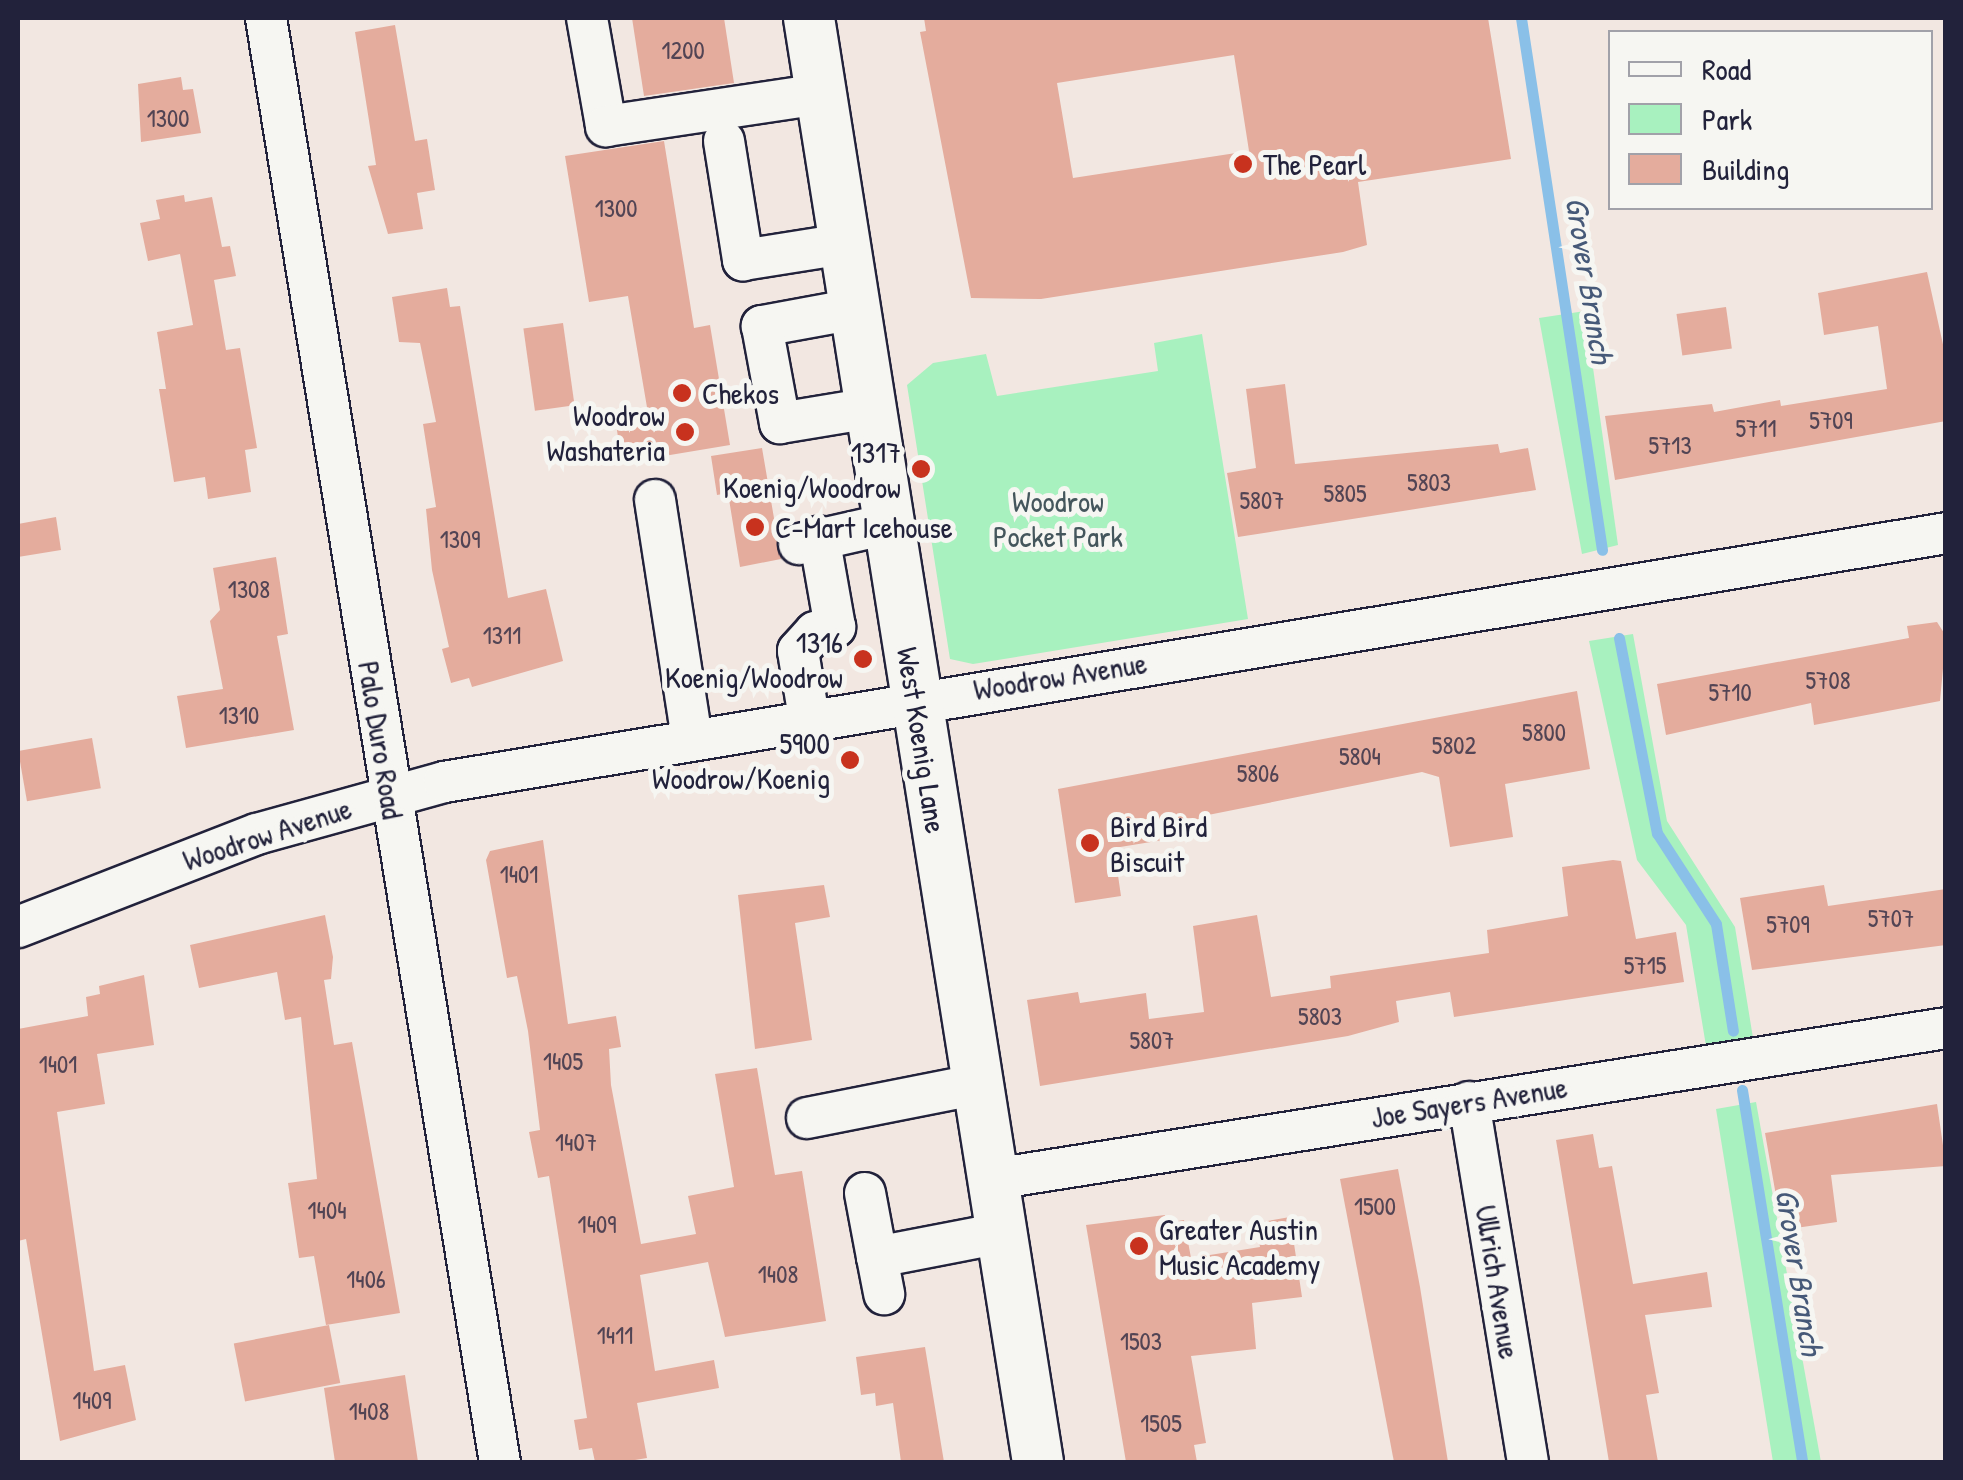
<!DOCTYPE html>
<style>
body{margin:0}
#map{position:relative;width:1963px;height:1480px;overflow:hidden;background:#f2e7e1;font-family:"Patrick Hand",sans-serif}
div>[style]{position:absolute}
.green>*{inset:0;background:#a8f1bf}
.stream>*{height:11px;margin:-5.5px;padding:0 5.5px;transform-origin:5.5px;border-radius:5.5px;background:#8ac0e8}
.building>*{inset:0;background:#e4ac9d;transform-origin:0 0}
.roads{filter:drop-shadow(2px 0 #22223b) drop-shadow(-2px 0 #22223b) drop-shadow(0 2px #22223b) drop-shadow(0 -2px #22223b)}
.minor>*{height:40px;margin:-20px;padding:0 20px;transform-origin:20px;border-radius:20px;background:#f6f6f2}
.major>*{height:50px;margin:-25px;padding:0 25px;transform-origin:25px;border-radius:25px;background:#f6f6f2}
.dots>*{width:28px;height:28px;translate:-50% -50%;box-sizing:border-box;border:5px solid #f6f6f2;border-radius:50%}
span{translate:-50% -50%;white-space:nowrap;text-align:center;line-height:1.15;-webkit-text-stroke:10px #f6f6f2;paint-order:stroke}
.number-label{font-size:25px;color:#524454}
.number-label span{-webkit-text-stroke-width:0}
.poi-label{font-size:30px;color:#22223b}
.left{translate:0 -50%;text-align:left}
.right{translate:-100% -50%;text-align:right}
.park-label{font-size:30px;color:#44565c}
.street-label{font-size:30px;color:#22223b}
.water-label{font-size:32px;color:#465978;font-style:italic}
.frame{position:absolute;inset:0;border:20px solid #22223b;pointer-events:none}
.legend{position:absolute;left:1608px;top:30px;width:325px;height:180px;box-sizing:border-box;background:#f6f6f2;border:2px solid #a1a1a9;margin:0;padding:12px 18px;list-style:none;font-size:30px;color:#22223b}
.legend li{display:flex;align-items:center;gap:20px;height:50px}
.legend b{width:50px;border:2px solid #a1a1a9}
</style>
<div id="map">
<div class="green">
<i style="clip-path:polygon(1585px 311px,1618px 545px,1582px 554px,1539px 318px)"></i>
<i style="clip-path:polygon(1202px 334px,1248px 619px,973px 664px,950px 659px,907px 385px,933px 363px,986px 354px,997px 396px,1158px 371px,1154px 343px)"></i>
<i style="clip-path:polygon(1633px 634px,1667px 821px,1735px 927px,1753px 1038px,1706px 1046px,1686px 925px,1637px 860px,1589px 641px)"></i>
<i style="clip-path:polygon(1756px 1102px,1821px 1462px,1773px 1462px,1716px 1109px)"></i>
</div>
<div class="stream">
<i style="left:1521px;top:18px;width:538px;rotate:81.34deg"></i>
<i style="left:1619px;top:638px;width:199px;rotate:79deg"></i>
<i style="left:1657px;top:833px;width:108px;rotate:57deg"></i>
<i style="left:1716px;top:924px;width:108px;rotate:81deg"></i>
<i style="left:1742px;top:1090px;width:377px;rotate:80.8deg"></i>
</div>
<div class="building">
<i style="clip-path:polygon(632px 18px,724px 18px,734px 83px,644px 96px)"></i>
<i style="clip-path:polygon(evenodd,924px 18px,1488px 18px,1511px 159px,1358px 182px,1367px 245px,1343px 252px,1041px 299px,971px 298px,920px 32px,926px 31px,924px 18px,1234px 55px,1249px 151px,1073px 178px,1057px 83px,1234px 55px)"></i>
<i style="clip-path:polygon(395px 25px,415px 141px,427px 139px,435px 190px,417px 193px,423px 229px,388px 234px,368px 166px,376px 165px,355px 32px)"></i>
<i style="clip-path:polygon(181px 77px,183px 90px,193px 89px,201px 133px,141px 142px,138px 84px)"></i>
<i style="clip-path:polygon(664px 141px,694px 328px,710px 325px,730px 445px,622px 463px,616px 424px,649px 419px,628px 296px,589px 302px,565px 156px)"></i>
<i style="clip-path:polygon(184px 195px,185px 202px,212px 197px,222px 247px,230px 246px,236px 276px,214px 280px,226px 350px,240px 348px,257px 448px,245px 450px,251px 492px,208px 499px,205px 477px,174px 482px,159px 389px,166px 389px,157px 332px,193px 325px,180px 254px,148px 261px,140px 223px,160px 219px,156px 200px)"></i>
<i style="clip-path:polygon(1927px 272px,1946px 358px,1946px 421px,1615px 480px,1605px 416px,1712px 404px,1714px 412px,1780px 400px,1781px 406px,1887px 389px,1878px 326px,1824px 335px,1818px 293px)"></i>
<i style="clip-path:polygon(447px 288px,450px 307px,460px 306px,508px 598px,546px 589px,563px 661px,472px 687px,469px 678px,451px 683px,442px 649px,449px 647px,432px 570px,426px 509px,436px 507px,423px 424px,436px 422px,420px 343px,399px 342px,392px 297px)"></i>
<i style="left:1726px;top:307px;width:42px;height:50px;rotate:82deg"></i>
<i style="left:563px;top:323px;width:83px;height:40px;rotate:82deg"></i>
<i style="clip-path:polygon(1285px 384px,1295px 464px,1498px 444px,1500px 453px,1528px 448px,1536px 490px,1238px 537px,1227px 473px,1256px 468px,1246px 389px)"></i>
<i style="clip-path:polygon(762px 448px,781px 559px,740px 567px,728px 493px,717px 495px,711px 456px)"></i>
<i style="clip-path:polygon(56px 517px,61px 550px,18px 557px,18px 524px)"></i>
<i style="clip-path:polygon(276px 557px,288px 634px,277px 636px,294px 730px,186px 748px,177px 696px,223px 689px,210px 621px,220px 610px,213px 568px)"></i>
<i style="clip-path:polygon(1937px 622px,1946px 636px,1940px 701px,1814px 725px,1811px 703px,1666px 735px,1657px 684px,1909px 638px,1907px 626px)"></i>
<i style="clip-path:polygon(1577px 691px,1590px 769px,1505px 784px,1513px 837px,1450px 847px,1439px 777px,1422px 772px,1203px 816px,1206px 833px,1114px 848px,1121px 896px,1075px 903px,1058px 789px)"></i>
<i style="left:92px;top:738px;width:51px;height:75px;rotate:80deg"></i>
<i style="clip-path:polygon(543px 840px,568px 1024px,616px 1016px,621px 1047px,609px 1049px,611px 1085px,641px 1244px,696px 1234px,688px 1196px,734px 1187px,715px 1074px,757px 1068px,775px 1175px,802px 1171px,826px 1321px,725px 1337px,708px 1262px,640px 1275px,655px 1371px,714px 1360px,719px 1388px,637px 1403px,647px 1458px,623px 1462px,595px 1462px,592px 1448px,579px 1450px,574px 1420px,587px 1418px,549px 1176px,538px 1178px,529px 1132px,540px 1130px,528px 1031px,517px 976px,507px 978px,486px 860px,490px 851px)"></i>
<i style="clip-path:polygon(1613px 860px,1621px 861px,1636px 939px,1676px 932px,1684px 982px,1454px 1017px,1450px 992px,1396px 1001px,1399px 1022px,1348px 1036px,1040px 1086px,1027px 1000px,1078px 992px,1080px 1003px,1146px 993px,1149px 1019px,1204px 1012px,1193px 926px,1257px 915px,1271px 997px,1331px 988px,1330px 976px,1489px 953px,1487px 930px,1568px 916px,1562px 867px)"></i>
<i style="clip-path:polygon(824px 885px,830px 917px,795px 923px,812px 1040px,755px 1049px,738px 895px)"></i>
<i style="clip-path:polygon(1824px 885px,1828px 906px,1946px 889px,1946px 945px,1752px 970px,1740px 898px)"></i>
<i style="clip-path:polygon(325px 915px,333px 957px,331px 979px,324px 980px,334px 1045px,352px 1042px,400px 1313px,326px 1325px,314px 1256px,299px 1258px,288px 1183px,317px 1179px,301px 1017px,285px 1020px,277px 972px,199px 988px,190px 945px)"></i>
<i style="clip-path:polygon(144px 975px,154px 1045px,97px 1054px,105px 1104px,57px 1112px,94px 1371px,125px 1365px,136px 1420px,60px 1441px,26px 1239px,18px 1241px,18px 1029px,88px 1016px,86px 997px,100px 994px,99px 986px)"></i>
<i style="clip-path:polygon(1937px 1104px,1946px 1166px,1831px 1175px,1837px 1222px,1782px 1230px,1765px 1133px)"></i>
<i style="clip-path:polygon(1593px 1134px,1599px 1168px,1612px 1166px,1633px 1284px,1707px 1272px,1712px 1307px,1645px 1315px,1659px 1393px,1646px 1395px,1658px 1462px,1609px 1462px,1556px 1140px)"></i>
<i style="clip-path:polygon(1398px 1169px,1420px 1287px,1448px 1462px,1394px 1462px,1340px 1179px)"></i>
<i style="clip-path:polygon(1165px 1215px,1166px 1223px,1184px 1220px,1191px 1258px,1260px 1247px,1256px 1223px,1290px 1217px,1302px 1297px,1252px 1303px,1256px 1349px,1191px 1356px,1206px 1443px,1194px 1445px,1197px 1462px,1126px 1462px,1086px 1225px)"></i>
<i style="left:329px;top:1325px;width:59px;height:97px;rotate:79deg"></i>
<i style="clip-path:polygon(925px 1347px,944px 1462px,901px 1462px,893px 1403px,876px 1406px,875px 1393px,861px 1395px,856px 1357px)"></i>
<i style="clip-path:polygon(405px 1375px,418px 1462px,335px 1462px,324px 1388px)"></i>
</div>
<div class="roads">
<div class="minor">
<i style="left:266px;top:18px;width:1463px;rotate:80.8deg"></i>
<i style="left:587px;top:18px;width:110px;rotate:80deg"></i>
<i style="left:606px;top:126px;width:217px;rotate:-8.5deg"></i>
<i style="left:724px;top:141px;width:121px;rotate:80.9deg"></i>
<i style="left:743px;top:260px;width:102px;rotate:-9deg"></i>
<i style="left:855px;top:309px;width:95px;rotate:169.6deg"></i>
<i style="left:762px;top:326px;width:99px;rotate:79.5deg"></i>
<i style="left:780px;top:423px;width:92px;rotate:-9.4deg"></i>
<i style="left:655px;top:500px;width:241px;rotate:81.2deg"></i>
<i style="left:799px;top:544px;width:91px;rotate:-12.7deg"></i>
<i style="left:809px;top:718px;width:68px;rotate:-99.3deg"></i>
<i style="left:798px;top:651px;width:25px;rotate:-48deg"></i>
<i style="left:815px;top:632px;width:21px;rotate:-14deg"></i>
<i style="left:835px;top:627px;width:92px;rotate:-100deg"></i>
<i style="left:18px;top:927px;width:256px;rotate:-21.3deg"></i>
<i style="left:257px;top:834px;width:194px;rotate:-15.5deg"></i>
<i style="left:444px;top:782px;width:1522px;rotate:-9.41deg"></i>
<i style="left:1469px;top:1102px;width:365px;rotate:80.7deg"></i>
<i style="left:807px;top:1118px;width:174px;rotate:-11.2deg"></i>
<i style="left:994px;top:1179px;width:964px;rotate:-9.01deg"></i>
<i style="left:865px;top:1193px;width:65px;rotate:79.4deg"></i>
<i style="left:877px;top:1257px;width:127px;rotate:-10.9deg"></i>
<i style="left:877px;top:1257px;width:38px;rotate:79deg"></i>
</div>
<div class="major">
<i style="left:809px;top:18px;width:1462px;rotate:80.99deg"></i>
</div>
</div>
<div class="dots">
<i style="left:1243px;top:164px;background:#c8321e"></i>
<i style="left:682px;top:393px;background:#c8321e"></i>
<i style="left:685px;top:432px;background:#c8321e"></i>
<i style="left:921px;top:469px;background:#c8321e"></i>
<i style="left:755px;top:527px;background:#c8321e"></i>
<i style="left:863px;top:659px;background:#c8321e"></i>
<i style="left:850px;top:760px;background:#c8321e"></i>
<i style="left:1090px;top:843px;background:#c8321e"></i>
<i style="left:1139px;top:1246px;background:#c8321e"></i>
</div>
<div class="number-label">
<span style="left:683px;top:50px">1200</span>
<span style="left:168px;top:118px">1300</span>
<span style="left:616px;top:208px">1300</span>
<span style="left:1831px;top:420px">5709</span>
<span style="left:1756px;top:428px">5711</span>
<span style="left:1670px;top:445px">5713</span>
<span style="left:1429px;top:482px">5803</span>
<span style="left:1345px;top:493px">5805</span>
<span style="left:1262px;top:500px">5807</span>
<span style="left:460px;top:539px">1309</span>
<span style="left:249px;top:589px">1308</span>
<span style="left:502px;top:635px">1311</span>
<span style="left:1828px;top:680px">5708</span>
<span style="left:1730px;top:692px">5710</span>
<span style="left:239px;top:715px">1310</span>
<span style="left:1544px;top:732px">5800</span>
<span style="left:1454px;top:745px">5802</span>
<span style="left:1360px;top:756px">5804</span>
<span style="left:1258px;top:773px">5806</span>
<span style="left:519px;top:874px">1401</span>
<span style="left:1891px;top:918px">5707</span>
<span style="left:1788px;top:924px">5709</span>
<span style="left:1645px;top:965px">5715</span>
<span style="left:1320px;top:1016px">5803</span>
<span style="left:1152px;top:1040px">5807</span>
<span style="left:563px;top:1061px">1405</span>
<span style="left:58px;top:1064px">1401</span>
<span style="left:576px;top:1142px">1407</span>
<span style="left:1375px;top:1206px">1500</span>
<span style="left:327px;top:1210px">1404</span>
<span style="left:597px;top:1224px">1409</span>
<span style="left:778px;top:1274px">1408</span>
<span style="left:366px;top:1279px">1406</span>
<span style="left:615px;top:1335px">1411</span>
<span style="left:1141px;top:1341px">1503</span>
<span style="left:92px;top:1400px">1409</span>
<span style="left:369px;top:1411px">1408</span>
<span style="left:1161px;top:1423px">1505</span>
</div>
<div class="poi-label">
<span class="left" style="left:1263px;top:164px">The Pearl</span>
<span class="left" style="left:702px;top:393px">Chekos</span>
<span class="right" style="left:665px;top:432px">Woodrow<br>Washateria</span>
<span class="right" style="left:901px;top:469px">1317<br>Koenig/Woodrow</span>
<span class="left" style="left:775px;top:527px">C-Mart Icehouse</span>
<span class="right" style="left:843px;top:659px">1316<br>Koenig/Woodrow</span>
<span class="right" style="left:830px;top:760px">5900<br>Woodrow/Koenig</span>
<span class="left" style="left:1110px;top:843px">Bird Bird<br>Biscuit</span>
<span class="left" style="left:1159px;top:1246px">Greater Austin<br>Music Academy</span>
</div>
<div class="park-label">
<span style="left:1058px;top:518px">Woodrow<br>Pocket Park</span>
</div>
<div class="street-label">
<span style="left:1060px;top:676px;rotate:-9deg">Woodrow Avenue</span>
<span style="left:381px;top:740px;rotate:81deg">Palo Duro Road</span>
<span style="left:922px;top:740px;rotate:81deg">West Koenig Lane</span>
<span style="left:267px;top:834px;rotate:-18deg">Woodrow Avenue</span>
<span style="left:1469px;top:1102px;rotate:-9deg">Joe Sayers Avenue</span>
<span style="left:1498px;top:1282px;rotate:81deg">Ullrich Avenue</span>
</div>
<div class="water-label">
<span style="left:1589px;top:280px;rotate:81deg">Grover Branch</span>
<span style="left:1799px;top:1272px;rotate:81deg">Grover Branch</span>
</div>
<div class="frame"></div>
<ul class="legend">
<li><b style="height:12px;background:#f6f6f2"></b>Road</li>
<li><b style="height:28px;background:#a8f1bf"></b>Park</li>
<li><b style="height:28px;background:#e4ac9d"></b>Building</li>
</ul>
</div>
